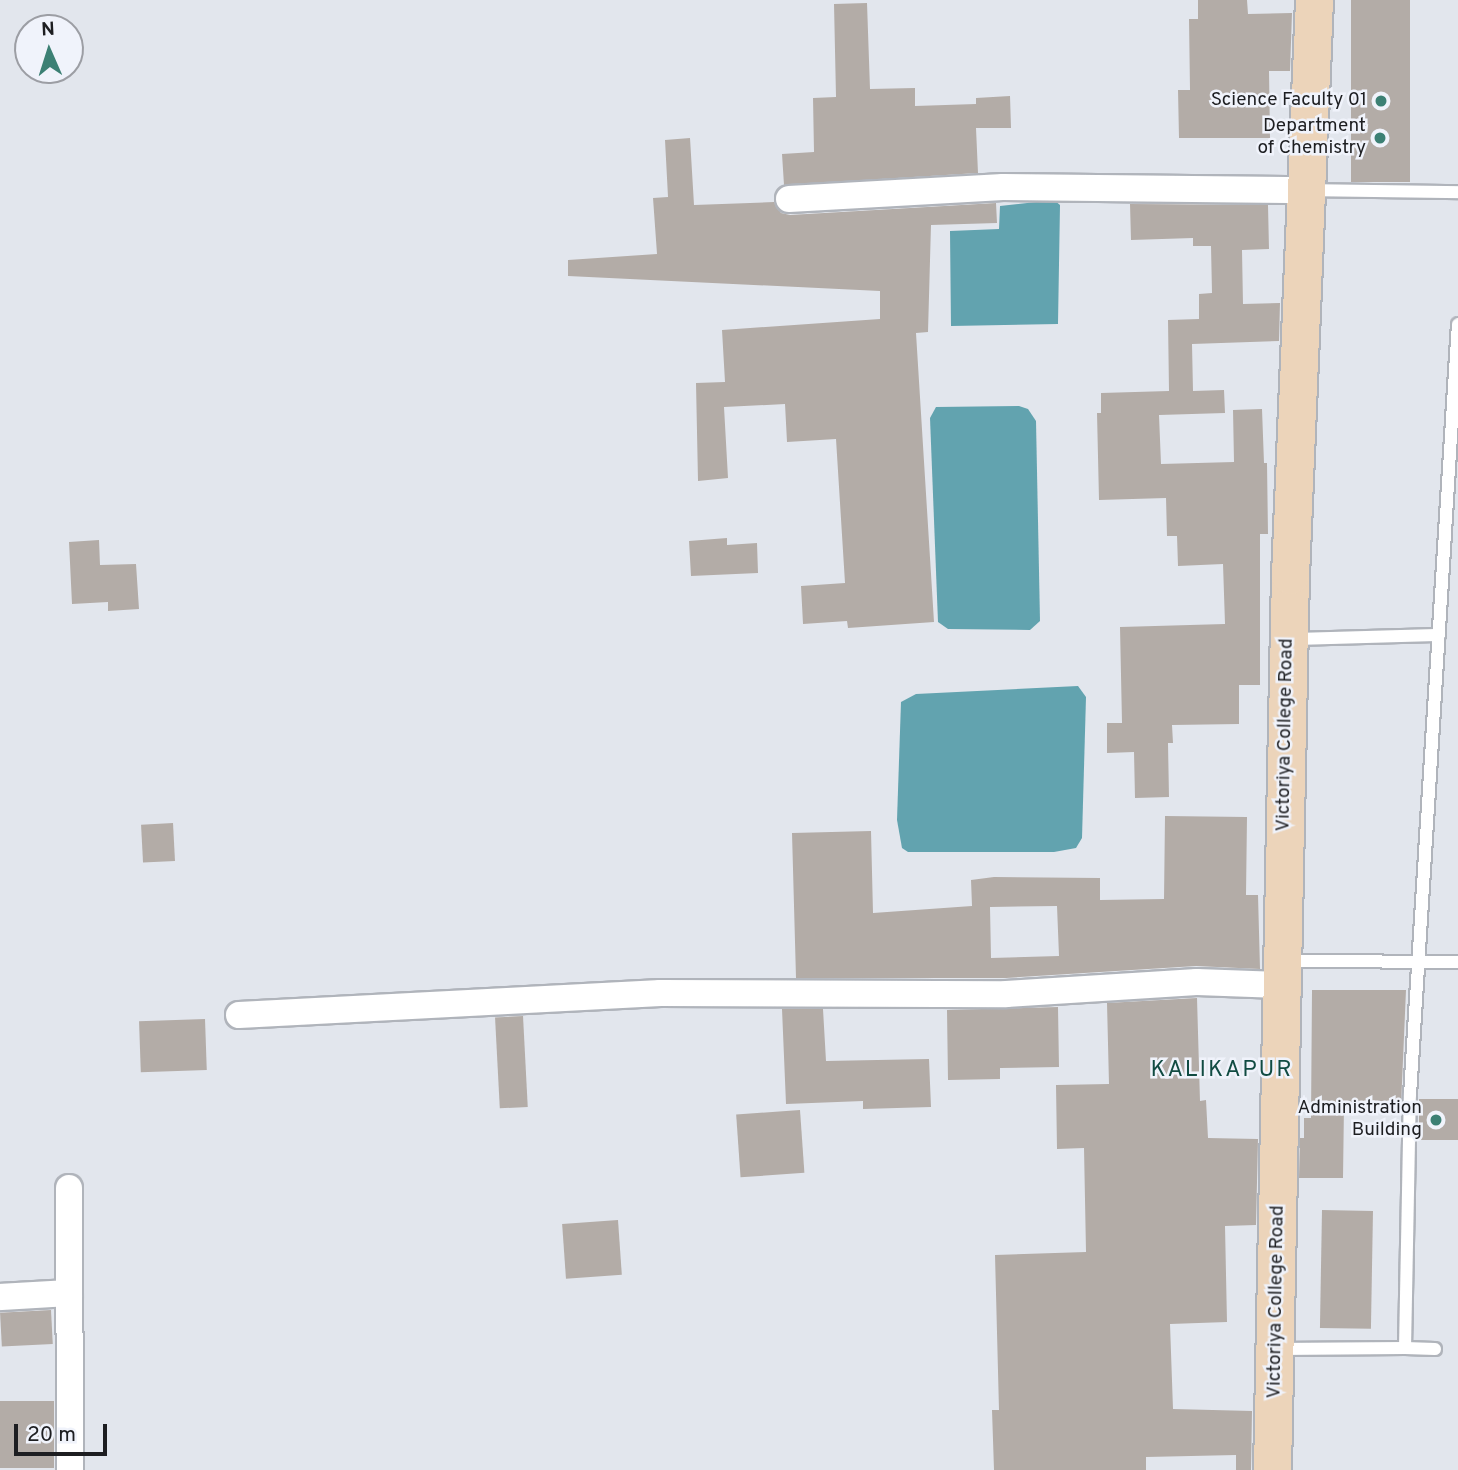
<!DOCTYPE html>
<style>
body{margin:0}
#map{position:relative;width:1458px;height:1470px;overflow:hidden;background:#e2e6ed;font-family:Overpass,sans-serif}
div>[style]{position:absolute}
.water>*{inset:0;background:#62a3af}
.building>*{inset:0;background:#b3aca7;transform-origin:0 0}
.roads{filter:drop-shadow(2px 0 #b0b4bb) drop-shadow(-2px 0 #b0b4bb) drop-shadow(0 2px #b0b4bb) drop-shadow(0 -2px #b0b4bb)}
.lane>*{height:12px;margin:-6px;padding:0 6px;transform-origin:6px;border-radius:6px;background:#fff}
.street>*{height:26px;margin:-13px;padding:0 13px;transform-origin:13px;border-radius:13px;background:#fff}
.secondary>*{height:37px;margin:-18.5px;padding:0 18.5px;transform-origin:18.5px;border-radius:18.5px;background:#ecd4ba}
.dots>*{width:19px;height:19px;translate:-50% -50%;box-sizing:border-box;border:4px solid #f0f3fb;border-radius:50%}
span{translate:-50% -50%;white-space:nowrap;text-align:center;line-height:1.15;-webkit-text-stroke:5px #f0f3fb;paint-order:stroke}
.poi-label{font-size:19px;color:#1d1e21}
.right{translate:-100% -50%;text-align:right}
.street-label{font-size:19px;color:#1d1e21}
.quarter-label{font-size:23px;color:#114b42;letter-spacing:2px}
.north{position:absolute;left:14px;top:14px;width:70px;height:70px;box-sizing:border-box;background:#f0f3fb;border:2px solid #9c9ea4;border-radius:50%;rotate:357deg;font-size:19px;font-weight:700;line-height:28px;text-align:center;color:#1d1e21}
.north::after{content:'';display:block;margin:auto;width:24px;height:32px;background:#3c8074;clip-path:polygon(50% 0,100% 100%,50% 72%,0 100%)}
.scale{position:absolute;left:14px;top:1424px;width:93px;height:32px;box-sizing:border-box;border:4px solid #1d1e21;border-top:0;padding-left:9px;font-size:21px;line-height:24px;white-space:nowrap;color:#1d1e21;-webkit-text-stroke:5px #f0f3fb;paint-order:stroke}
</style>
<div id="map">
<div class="water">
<i style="clip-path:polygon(1054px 200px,1060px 205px,1058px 324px,951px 326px,950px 231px,999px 229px,1000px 206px)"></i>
<i style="clip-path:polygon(1019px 406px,1028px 409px,1036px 421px,1040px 621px,1030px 630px,948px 629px,938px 622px,930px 418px,936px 407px)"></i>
<i style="clip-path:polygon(1078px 686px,1086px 697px,1082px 838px,1076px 848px,1054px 852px,908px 852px,902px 848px,897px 820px,901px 702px,916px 694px)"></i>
</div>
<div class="building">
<i style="clip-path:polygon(1198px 0,1247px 0,1248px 14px,1292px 13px,1290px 71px,1269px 71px,1270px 138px,1179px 138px,1178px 90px,1190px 90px,1189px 19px,1198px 19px)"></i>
<i style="left:1351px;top:0;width:59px;height:182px"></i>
<i style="clip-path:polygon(867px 3px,870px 89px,915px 88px,915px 106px,976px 104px,976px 98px,1010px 96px,1011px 128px,976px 128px,978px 173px,784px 185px,782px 154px,814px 152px,813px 98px,836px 97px,834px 4px)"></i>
<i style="clip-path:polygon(690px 138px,694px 205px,774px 202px,781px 213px,790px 215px,996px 203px,997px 223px,931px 225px,928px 332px,916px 333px,934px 622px,848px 628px,847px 621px,803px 624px,801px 586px,845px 583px,836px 439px,787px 442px,785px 404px,724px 407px,728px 478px,698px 481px,696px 383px,725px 382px,722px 330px,880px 319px,880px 291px,568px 276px,568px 260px,657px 254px,653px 198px,668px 197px,665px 140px)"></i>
<i style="clip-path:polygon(1130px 204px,1268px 205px,1269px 249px,1242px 250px,1243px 304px,1280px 303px,1279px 341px,1192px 344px,1193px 391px,1224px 390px,1225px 413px,1159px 415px,1161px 464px,1234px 462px,1233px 410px,1262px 409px,1264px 463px,1267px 463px,1268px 534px,1260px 534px,1260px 685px,1239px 685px,1239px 724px,1172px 725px,1173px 743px,1168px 743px,1169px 797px,1135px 798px,1134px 752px,1107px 753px,1107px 723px,1122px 723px,1120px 627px,1225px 624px,1223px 564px,1178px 566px,1177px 536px,1167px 536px,1166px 498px,1099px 500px,1097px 413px,1101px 413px,1101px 393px,1169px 391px,1168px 320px,1199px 319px,1199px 294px,1212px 293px,1211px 246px,1193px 246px,1193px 238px,1131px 240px)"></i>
<i style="clip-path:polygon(727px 538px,727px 545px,757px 543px,758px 573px,691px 576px,689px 541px)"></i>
<i style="clip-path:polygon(99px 540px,100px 565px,136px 564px,139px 609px,108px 611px,108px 602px,72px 604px,69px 542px)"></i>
<i style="clip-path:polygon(evenodd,1165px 816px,1247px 817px,1246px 895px,1258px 895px,1260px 969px,1196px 966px,1006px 978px,796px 978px,792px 833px,871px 831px,873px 913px,972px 906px,971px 880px,994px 877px,1100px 878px,1100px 900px,1164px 899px,1165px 816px,1057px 906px,1059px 956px,991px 958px,990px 907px,1057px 906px)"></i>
<i style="left:173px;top:823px;width:38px;height:32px;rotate:87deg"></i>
<i style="clip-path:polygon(1312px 990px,1406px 990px,1401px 1106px,1344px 1105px,1343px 1178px,1299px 1178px,1300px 1138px,1304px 1138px,1304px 1118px,1311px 1118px)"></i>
<i style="clip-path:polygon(1197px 998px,1200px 1101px,1206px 1100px,1208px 1138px,1258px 1139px,1256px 1225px,1225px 1226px,1227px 1322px,1170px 1324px,1173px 1409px,1252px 1411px,1251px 1470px,1236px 1470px,1236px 1455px,1146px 1457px,1146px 1470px,994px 1470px,992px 1410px,999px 1410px,995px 1255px,1086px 1252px,1084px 1148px,1057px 1149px,1056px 1085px,1109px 1084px,1107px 1003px)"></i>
<i style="clip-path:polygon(1058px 1007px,1059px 1067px,1000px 1068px,1000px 1079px,948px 1080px,947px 1010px)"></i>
<i style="clip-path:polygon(782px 1009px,823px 1009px,826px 1061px,929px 1059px,931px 1107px,863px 1109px,863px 1101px,786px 1104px)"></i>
<i style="left:523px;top:1016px;width:91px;height:28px;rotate:87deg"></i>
<i style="left:205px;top:1019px;width:51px;height:66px;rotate:88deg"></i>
<i style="left:1419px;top:1099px;width:39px;height:41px"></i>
<i style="left:800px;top:1110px;width:63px;height:64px;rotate:86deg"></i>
<i style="left:1322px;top:1210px;width:51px;height:118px;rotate:1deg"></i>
<i style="left:618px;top:1220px;width:55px;height:56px;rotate:86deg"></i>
<i style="left:51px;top:1310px;width:34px;height:51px;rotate:87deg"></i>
<i style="left:54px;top:1401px;width:67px;height:54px;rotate:90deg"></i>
</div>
<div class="roads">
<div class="lane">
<i style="left:1308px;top:190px;width:150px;rotate:0.8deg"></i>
<i style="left:1293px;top:639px;width:146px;rotate:-1.6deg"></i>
<i style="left:1284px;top:961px;width:174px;rotate:0.3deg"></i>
<i style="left:1277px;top:1349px;width:128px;rotate:-0.4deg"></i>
<i style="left:1435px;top:1349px;width:30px;rotate:-178deg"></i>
<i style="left:1405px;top:1348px;width:253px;rotate:-88.9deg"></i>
<i style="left:1410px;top:1095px;width:772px;rotate:-86.44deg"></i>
</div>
<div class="street">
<i style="left:789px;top:199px;width:214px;rotate:-3.2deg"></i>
<i style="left:1003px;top:187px;width:303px;rotate:0.6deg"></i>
<i style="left:239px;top:1015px;width:422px;rotate:-3deg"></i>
<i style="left:660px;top:993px;width:346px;rotate:0.2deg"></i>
<i style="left:1006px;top:994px;width:191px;rotate:-3.6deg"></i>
<i style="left:1197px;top:982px;width:83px;rotate:2.1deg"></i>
<i style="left:69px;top:1188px;width:282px;rotate:89.8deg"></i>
<i style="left:0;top:1297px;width:69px;rotate:-3.3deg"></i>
</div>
<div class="secondary">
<i style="left:1272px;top:1470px;width:895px;rotate:-88.85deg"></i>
<i style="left:1290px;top:575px;width:576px;rotate:-87.61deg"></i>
</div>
</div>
<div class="dots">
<i style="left:1381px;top:101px;background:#3c8074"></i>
<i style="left:1380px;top:138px;background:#3c8074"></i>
<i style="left:1436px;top:1120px;background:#3c8074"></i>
</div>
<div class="poi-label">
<span class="right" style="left:1367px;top:101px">Science Faculty 01</span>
<span class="right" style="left:1366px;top:138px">Department<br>of Chemistry</span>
<span class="right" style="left:1422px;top:1120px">Administration<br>Building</span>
</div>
<div class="street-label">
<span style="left:1286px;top:735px;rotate:-89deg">Victoriya College Road</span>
<span style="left:1277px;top:1302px;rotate:-89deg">Victoriya College Road</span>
</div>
<div class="quarter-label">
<span style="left:1222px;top:1071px">KALIKAPUR</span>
</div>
<div class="north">N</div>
<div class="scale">20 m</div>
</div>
